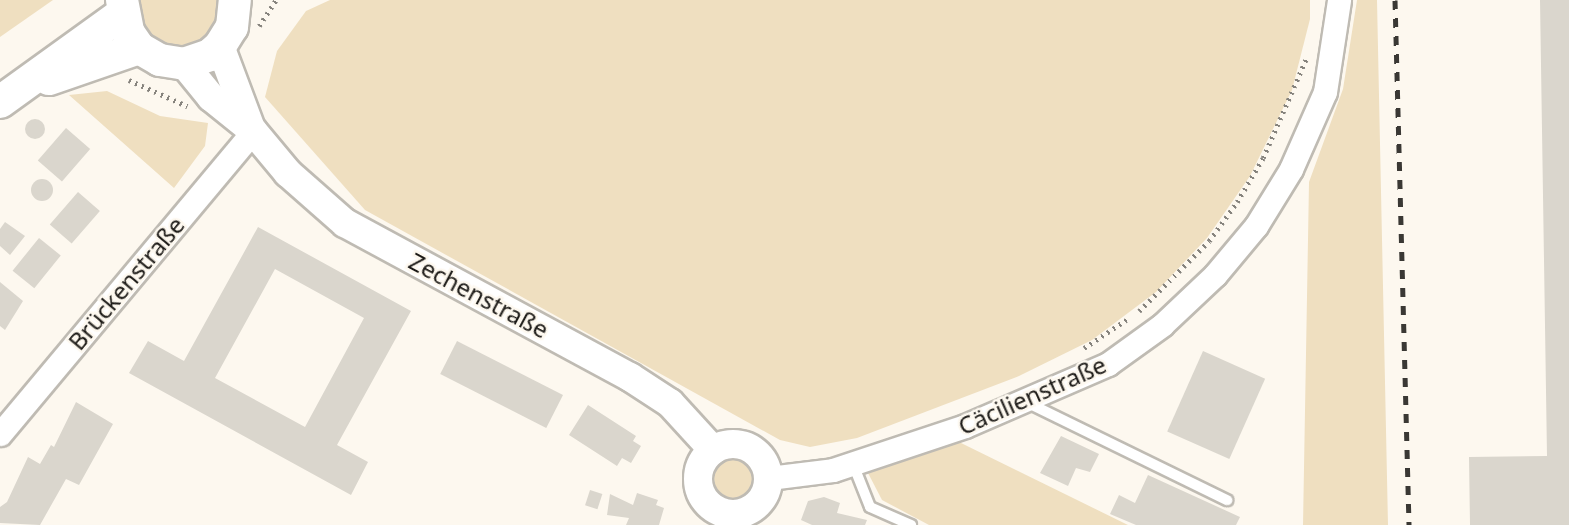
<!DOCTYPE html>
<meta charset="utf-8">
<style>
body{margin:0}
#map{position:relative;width:1569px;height:525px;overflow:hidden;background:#fdf8ef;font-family:"Noto Sans",sans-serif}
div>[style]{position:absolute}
.green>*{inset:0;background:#efdfc0}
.round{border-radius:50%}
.building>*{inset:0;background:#dad6cd;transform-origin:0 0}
.path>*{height:4.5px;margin-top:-2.25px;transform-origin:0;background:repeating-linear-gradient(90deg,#86837d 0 2px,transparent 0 7px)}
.roads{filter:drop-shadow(2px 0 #bfbbb3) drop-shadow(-2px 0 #bfbbb3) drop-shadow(0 2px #bfbbb3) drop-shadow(0 -2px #bfbbb3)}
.service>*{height:10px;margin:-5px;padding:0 5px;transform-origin:5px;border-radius:5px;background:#fff}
.minor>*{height:23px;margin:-11.5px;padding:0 11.5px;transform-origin:11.5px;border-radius:11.5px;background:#fff}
.tertiary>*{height:28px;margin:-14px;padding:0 14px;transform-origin:14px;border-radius:14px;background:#fff}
.tertiary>.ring{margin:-14px;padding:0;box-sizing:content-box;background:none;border:28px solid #fff;border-radius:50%}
.secondary>*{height:32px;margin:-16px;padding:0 16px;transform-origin:16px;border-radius:16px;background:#fff}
.rail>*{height:5px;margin-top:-2.5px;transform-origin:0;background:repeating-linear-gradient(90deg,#3a3834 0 9px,transparent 0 18px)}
span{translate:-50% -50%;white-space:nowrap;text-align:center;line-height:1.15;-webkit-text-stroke:5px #fdf8ef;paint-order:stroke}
.street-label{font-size:24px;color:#1c1a17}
</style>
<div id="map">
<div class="green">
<i style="clip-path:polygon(0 0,53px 0,0 37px)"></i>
<i style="clip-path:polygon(136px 0,221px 0,219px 23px,203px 42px,181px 50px,157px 44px,140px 27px)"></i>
<i style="clip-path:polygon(330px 0,1310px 0,1310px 19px,1292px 90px,1250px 176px,1207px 238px,1156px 292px,1092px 340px,1019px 376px,857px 438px,810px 447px,780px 440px,365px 210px,265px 97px,277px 51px,306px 11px)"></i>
<i style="clip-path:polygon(1357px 0,1377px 0,1388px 525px,1303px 525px,1309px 182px,1343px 89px)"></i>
<i style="clip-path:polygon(107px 91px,160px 116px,208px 123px,205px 146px,174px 188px,69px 95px)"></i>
<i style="clip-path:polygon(959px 442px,1128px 525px,929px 525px,882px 500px,868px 473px)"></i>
<i class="round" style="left:714px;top:459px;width:40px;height:40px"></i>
</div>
<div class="building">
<i style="clip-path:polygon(1540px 0,1569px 0,1569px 525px,1470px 525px,1469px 457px,1547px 456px)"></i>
<i class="round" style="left:25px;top:119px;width:20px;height:20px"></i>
<i style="left:66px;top:128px;width:32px;height:43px;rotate:41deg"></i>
<i class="round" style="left:31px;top:179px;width:22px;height:22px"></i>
<i style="left:78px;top:192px;width:29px;height:43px;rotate:41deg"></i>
<i style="clip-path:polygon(5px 222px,25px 236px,10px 255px,0 246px,0 229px)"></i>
<i style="clip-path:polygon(evenodd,258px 227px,411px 311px,337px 445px,368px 462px,351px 495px,129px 373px,148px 341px,184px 361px,258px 227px,275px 269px,364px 318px,305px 427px,215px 378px,275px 269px)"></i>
<i style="left:39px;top:238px;width:28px;height:42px;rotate:39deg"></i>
<i style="clip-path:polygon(0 282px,23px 301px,5px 330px,0 326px)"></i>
<i style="left:457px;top:341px;width:119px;height:37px;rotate:27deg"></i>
<i style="left:1203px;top:351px;width:68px;height:88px;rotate:24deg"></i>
<i style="clip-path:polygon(76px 402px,113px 424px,79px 485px,66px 479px,40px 525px,0 523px,0 507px,7px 502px,28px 457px,40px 464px,51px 445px,54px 447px)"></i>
<i style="clip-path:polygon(588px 405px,636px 436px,633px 441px,641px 446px,631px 463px,622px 458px,617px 466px,569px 435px)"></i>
<i style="clip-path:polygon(1061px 436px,1099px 454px,1090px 472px,1076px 468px,1068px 486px,1040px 473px)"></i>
<i style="clip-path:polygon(1148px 475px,1240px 517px,1236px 525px,1136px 525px,1110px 514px,1119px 495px,1135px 503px)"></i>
<i style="left:590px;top:490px;width:13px;height:16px;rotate:18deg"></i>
<i style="clip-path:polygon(637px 493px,658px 500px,656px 505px,664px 508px,659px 525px,626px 525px,629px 518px,607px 515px,610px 494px,633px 505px)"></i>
<i style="clip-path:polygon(824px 497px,840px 503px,837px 513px,867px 520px,865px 525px,812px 525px,801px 520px,808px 501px)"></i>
</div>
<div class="path">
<i style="left:259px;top:26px;width:31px;rotate:-57deg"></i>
<i style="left:129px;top:80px;width:64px;rotate:24.1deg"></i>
<i style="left:1139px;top:311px;width:99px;rotate:-45deg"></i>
<i style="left:1209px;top:241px;width:48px;rotate:-54.3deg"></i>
<i style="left:1237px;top:202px;width:51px;rotate:-59.4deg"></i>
<i style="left:1263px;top:158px;width:108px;rotate:-66.5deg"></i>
<i style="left:1084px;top:348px;width:54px;rotate:-33.7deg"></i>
</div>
<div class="roads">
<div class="service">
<i style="left:1026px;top:402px;width:224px;rotate:26deg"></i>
<i style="left:853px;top:464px;width:46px;rotate:68.4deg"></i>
<i style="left:870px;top:507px;width:45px;rotate:23.7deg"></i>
</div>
<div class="minor">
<i style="left:0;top:434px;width:395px;rotate:-50.1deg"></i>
<i style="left:769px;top:478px;width:64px;rotate:-7.1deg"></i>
<i style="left:833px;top:470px;width:139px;rotate:-18.4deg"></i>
<i style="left:965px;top:426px;width:156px;rotate:-23.4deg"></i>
<i style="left:1108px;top:364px;width:67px;rotate:-35.8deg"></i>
<i style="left:1162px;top:325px;width:73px;rotate:-43.3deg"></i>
<i style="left:1215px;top:275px;width:64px;rotate:-50.1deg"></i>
<i style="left:1256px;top:226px;width:67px;rotate:-58.4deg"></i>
<i style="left:1291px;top:169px;width:84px;rotate:-66.2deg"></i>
<i style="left:1325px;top:92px;width:93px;rotate:-81.3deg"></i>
</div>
<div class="tertiary">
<i style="left:220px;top:46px;width:85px;rotate:69.4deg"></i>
<i style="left:184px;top:64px;width:43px;rotate:50.7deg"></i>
<i style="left:211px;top:97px;width:54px;rotate:39deg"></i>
<i style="left:253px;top:131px;width:55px;rotate:50.2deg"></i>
<i style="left:288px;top:173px;width:76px;rotate:41.3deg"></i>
<i style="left:345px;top:223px;width:324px;rotate:28.4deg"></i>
<i style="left:630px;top:377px;width:48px;rotate:33deg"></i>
<i style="left:670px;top:403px;width:64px;rotate:47.5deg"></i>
<i class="ring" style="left:698px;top:444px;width:42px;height:42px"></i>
</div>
<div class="secondary">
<i style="left:122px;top:0;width:33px;rotate:79deg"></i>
<i style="left:128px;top:32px;width:19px;rotate:55deg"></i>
<i style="left:139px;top:48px;width:24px;rotate:30deg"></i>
<i style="left:160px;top:60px;width:24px;rotate:9deg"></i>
<i style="left:184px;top:64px;width:28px;rotate:-19deg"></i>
<i style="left:210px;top:55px;width:13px;rotate:-42deg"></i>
<i style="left:220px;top:46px;width:22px;rotate:-58deg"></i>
<i style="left:232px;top:27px;width:27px;rotate:-84deg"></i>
<i style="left:49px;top:79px;width:95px;rotate:-19deg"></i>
<i style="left:0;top:102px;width:150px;rotate:-35.8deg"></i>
</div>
</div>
<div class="rail">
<i style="left:1395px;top:0;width:525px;rotate:88.47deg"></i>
</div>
<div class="street-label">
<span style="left:126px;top:283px;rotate:-50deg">Brückenstraße</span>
<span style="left:479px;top:295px;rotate:28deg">Zechenstraße</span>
<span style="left:1032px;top:395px;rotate:-24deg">Cäcilienstraße</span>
</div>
</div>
